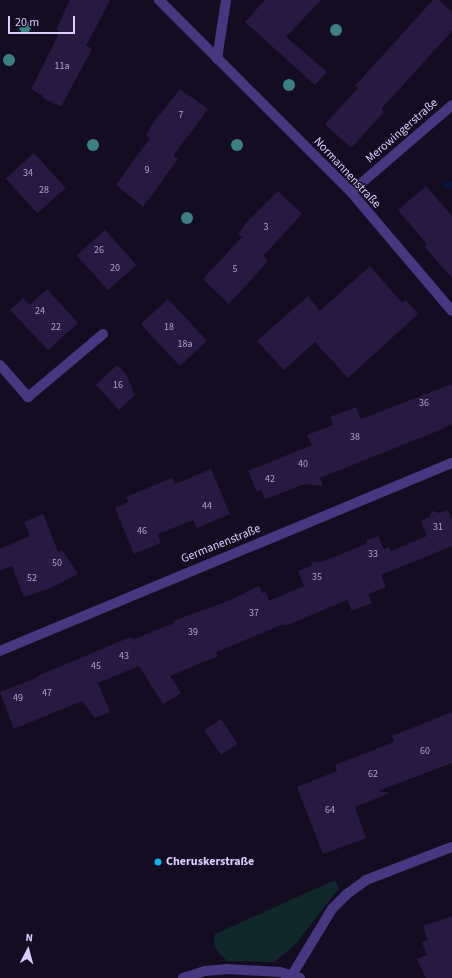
<!DOCTYPE html>
<meta charset="utf-8">
<style>
body{margin:0}
#map{position:relative;width:452px;height:978px;overflow:hidden;background:#140d21;font-family:"Source Sans 3",sans-serif}
div>[style]{position:absolute}
.green>*{inset:0;background:#10272b}
.stream>*{height:7px;margin:-3.5px;padding:0 3.5px;transform-origin:3.5px;border-radius:3.5px;background:#09143d}
.building>*{inset:0;background:#281942;transform-origin:0 0}
.lane>*{height:10px;margin:-5px;padding:0 5px;transform-origin:5px;border-radius:5px;background:#463880}
.street>*{height:10px;margin:-5px;padding:0 5px;transform-origin:5px;border-radius:5px;background:#463880}
.trees>*{width:12px;height:12px;margin:-6px;border-radius:50%;background:#3a8083}
.dots>*{width:11px;height:11px;translate:-50% -50%;box-sizing:border-box;border:2px solid #140d21;border-radius:50%}
span{translate:-50% -50%;white-space:nowrap;text-align:center;line-height:1.15;-webkit-text-stroke:3px #140d21;paint-order:stroke}
.number-label{font-size:10px;color:#aea0d0}
.number-label span{-webkit-text-stroke-width:0}
.street-label{font-size:12px;color:#dbcdff}
.poi-label{font-size:12px;color:#dbcdff;font-weight:700}
.left{translate:0 -50%;text-align:left}
.north{position:absolute;left:8px;top:930px;width:40px;height:40px;-webkit-text-stroke:3px #140d21;paint-order:stroke;rotate:6deg;font-size:11px;font-weight:700;line-height:16px;text-align:center;color:#dbcdff}
.north::after{content:'';display:block;margin:auto;width:14px;height:18px;background:#dbcdff;clip-path:polygon(50% 0,100% 100%,50% 72%,0 100%)}
.scale{position:absolute;left:8px;top:16px;width:67px;height:18px;box-sizing:border-box;border:2px solid #dbcdff;border-top:0;padding-left:5px;font-size:12px;line-height:14px;white-space:nowrap;color:#dbcdff;-webkit-text-stroke:3px #140d21;paint-order:stroke}
</style>
<div id="map">
<div class="green">
<i style="clip-path:polygon(335px 880px,339px 888px,294px 946px,274px 962px,227px 961px,218px 952px,214px 945px,215px 934px)"></i>
</div>
<div class="stream">
<i style="left:447px;top:184px;width:5px;rotate:11deg"></i>
</div>
<div class="building">
<i style="clip-path:polygon(70px 0,110px 0,86px 46px,92px 49px,61px 107px,43px 98px,43px 96px,31px 89px,60px 32px,56px 30px)"></i>
<i style="clip-path:polygon(265px 0,321px 0,286px 37px,327px 72px,315px 85px,245px 22px)"></i>
<i style="clip-path:polygon(433px 0,439px 0,452px 12px,452px 31px,381px 109px,384px 112px,351px 148px,325px 124px,358px 88px,355px 86px)"></i>
<i style="clip-path:polygon(180px 89px,208px 109px,173px 156px,178px 159px,143px 207px,116px 185px,150px 138px,146px 135px,154px 122px)"></i>
<i style="left:34px;top:153px;width:47px;height:38px;rotate:48deg"></i>
<i style="clip-path:polygon(426px 186px,452px 216px,452px 278px,425px 247px,427px 244px,398px 210px)"></i>
<i style="clip-path:polygon(278px 191px,302px 214px,263px 256px,268px 261px,229px 304px,203px 279px,242px 237px,238px 234px,247px 222px)"></i>
<i style="left:105px;top:230px;width:47px;height:38px;rotate:48deg"></i>
<i style="clip-path:polygon(370px 266px,402px 303px,406px 300px,418px 314px,348px 378px,315px 342px,284px 370px,257px 341px,308px 296px,320px 311px)"></i>
<i style="clip-path:polygon(47px 289px,78px 323px,48px 350px,10px 310px,23px 298px,30px 305px)"></i>
<i style="left:168px;top:299px;width:57px;height:37px;rotate:47deg"></i>
<i style="clip-path:polygon(117px 365px,126px 374px,135px 395px,119px 410px,96px 385px)"></i>
<i style="clip-path:polygon(452px 384px,452px 424px,444px 427px,445px 428px,320px 478px,323px 486px,305px 484px,265px 499px,261px 490px,257px 492px,248px 471px,312px 445px,307px 435px,333px 425px,330px 417px,356px 407px,361px 419px)"></i>
<i style="clip-path:polygon(211px 469px,230px 514px,197px 528px,193px 520px,158px 534px,161px 543px,134px 554px,115px 508px,129px 502px,126px 497px,172px 478px,175px 484px)"></i>
<i style="clip-path:polygon(448px 510px,452px 520px,452px 546px,381px 575px,386px 587px,368px 594px,372px 603px,352px 611px,347px 600px,285px 626px,284px 624px,216px 652px,218px 656px,170px 676px,181px 693px,163px 704px,139px 666px,98px 683px,110px 712px,95px 718px,82px 701px,14px 729px,0 692px,34px 679px,40px 675px,128px 638px,132px 638px,132px 640px,174px 623px,173px 621px,231px 600px,259px 586px,262px 593px,266px 592px,269px 601px,304px 586px,298px 571px,311px 566px,312px 561px,320px 562px,327px 560px,366px 544px,367px 540px,378px 536px,384px 549px,389px 547px,391px 551px,427px 536px,421px 521px,429px 517px,432px 511px,440px 513px)"></i>
<i style="clip-path:polygon(43px 514px,58px 552px,62px 550px,78px 574px,51px 588px,24px 597px,12px 566px,0 571px,0 549px,30px 536px,24px 522px)"></i>
<i style="clip-path:polygon(452px 712px,452px 763px,378px 791px,390px 793px,355px 807px,366px 838px,323px 854px,297px 787px,337px 771px,335px 765px,394px 742px,392px 736px)"></i>
<i style="left:221px;top:719px;width:30px;height:20px;rotate:56deg"></i>
<i style="clip-path:polygon(452px 916px,452px 978px,426px 978px,417px 959px,427px 955px,422px 942px,428px 940px,423px 926px)"></i>
</div>
<div class="lane">
<i style="left:28px;top:397px;width:98px;rotate:-40deg"></i>
</div>
<div class="street">
<i style="left:159px;top:0;width:272px;rotate:45deg"></i>
<i style="left:351px;top:192px;width:156px;rotate:49.7deg"></i>
<i style="left:217px;top:59px;width:60px;rotate:-81.3deg"></i>
<i style="left:351px;top:192px;width:133px;rotate:-40.7deg"></i>
<i style="left:0;top:365px;width:43px;rotate:48.8deg"></i>
<i style="left:0;top:651px;width:490px;rotate:-22.6deg"></i>
<i style="left:292px;top:975px;width:77px;rotate:-58.8deg"></i>
<i style="left:332px;top:909px;width:21px;rotate:-45deg"></i>
<i style="left:347px;top:894px;width:24px;rotate:-36deg"></i>
<i style="left:366px;top:880px;width:92px;rotate:-21deg"></i>
<i style="left:183px;top:978px;width:23px;rotate:-18deg"></i>
<i style="left:205px;top:971px;width:21px;rotate:-5deg"></i>
<i style="left:226px;top:969px;width:54px;rotate:3.2deg"></i>
<i style="left:280px;top:972px;width:21px;rotate:17deg"></i>
</div>
<div class="trees">
<i style="left:25px;top:27px"></i>
<i style="left:336px;top:30px"></i>
<i style="left:9px;top:60px"></i>
<i style="left:289px;top:85px"></i>
<i style="left:93px;top:145px"></i>
<i style="left:237px;top:145px"></i>
<i style="left:187px;top:218px"></i>
</div>
<div class="dots">
<i style="left:158px;top:862px;background:#01b6f7"></i>
</div>
<div class="number-label">
<span style="left:62px;top:67px">11a</span>
<span style="left:181px;top:116px">7</span>
<span style="left:147px;top:171px">9</span>
<span style="left:28px;top:174px">34</span>
<span style="left:44px;top:191px">28</span>
<span style="left:266px;top:228px">3</span>
<span style="left:99px;top:251px">26</span>
<span style="left:115px;top:269px">20</span>
<span style="left:235px;top:270px">5</span>
<span style="left:40px;top:312px">24</span>
<span style="left:56px;top:328px">22</span>
<span style="left:169px;top:328px">18</span>
<span style="left:185px;top:345px">18a</span>
<span style="left:118px;top:386px">16</span>
<span style="left:424px;top:404px">36</span>
<span style="left:355px;top:438px">38</span>
<span style="left:303px;top:465px">40</span>
<span style="left:270px;top:480px">42</span>
<span style="left:207px;top:507px">44</span>
<span style="left:438px;top:528px">31</span>
<span style="left:142px;top:532px">46</span>
<span style="left:373px;top:555px">33</span>
<span style="left:57px;top:564px">50</span>
<span style="left:317px;top:578px">35</span>
<span style="left:32px;top:579px">52</span>
<span style="left:254px;top:614px">37</span>
<span style="left:193px;top:633px">39</span>
<span style="left:124px;top:657px">43</span>
<span style="left:96px;top:667px">45</span>
<span style="left:47px;top:694px">47</span>
<span style="left:18px;top:699px">49</span>
<span style="left:425px;top:752px">60</span>
<span style="left:373px;top:775px">62</span>
<span style="left:330px;top:811px">64</span>
</div>
<div class="street-label">
<span style="left:402px;top:131px;rotate:-41deg">Merowingerstraße</span>
<span style="left:347px;top:173px;rotate:47deg">Normannenstraße</span>
<span style="left:221px;top:544px;rotate:-22deg">Germanenstraße</span>
</div>
<div class="poi-label">
<span class="left" style="left:166px;top:862px">Cheruskerstraße</span>
</div>
<div class="north">N</div>
<div class="scale">20 m</div>
</div>
